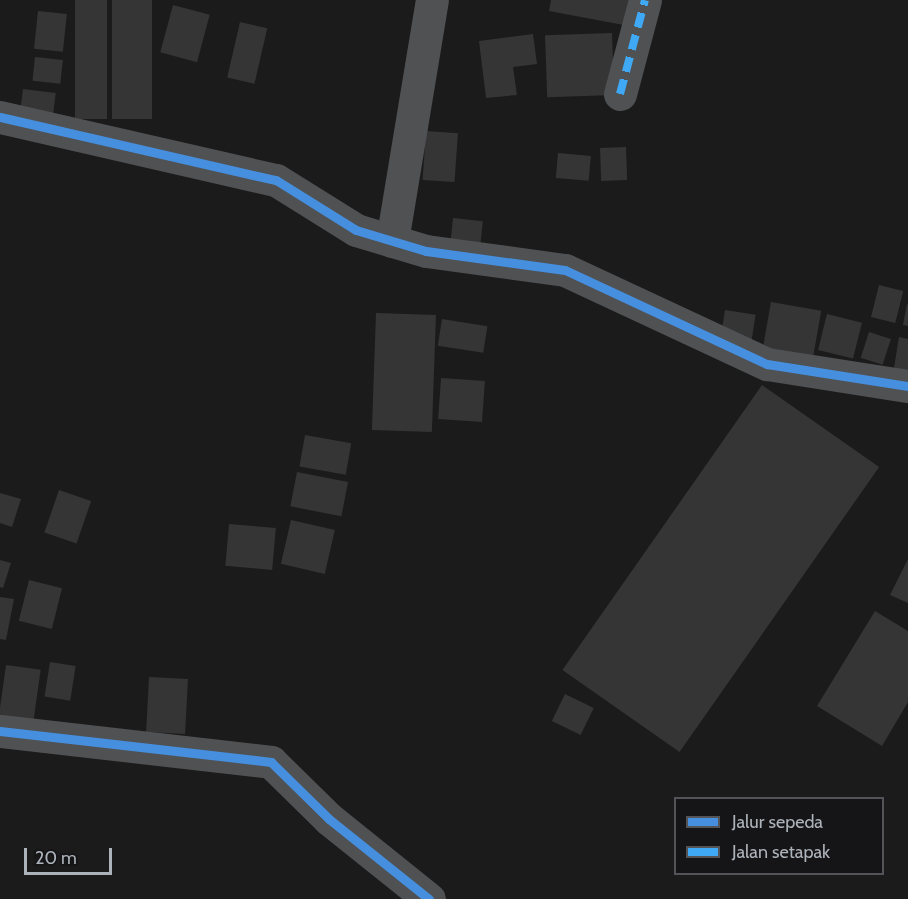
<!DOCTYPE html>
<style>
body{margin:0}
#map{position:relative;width:908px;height:899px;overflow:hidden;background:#1b1b1b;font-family:Cabin,sans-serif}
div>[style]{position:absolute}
.building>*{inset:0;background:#353536;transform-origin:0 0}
.minor>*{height:33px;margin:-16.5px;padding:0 16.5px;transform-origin:16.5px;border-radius:16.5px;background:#4f5153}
.quiet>*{height:8px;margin-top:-4px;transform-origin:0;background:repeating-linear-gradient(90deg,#3fa9f5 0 15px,transparent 0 23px)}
.cycleway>*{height:9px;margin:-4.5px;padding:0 4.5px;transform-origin:4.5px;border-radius:4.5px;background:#468fdf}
span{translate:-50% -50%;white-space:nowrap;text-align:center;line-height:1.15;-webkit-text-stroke:5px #151517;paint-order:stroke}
.legend{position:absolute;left:674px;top:797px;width:210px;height:78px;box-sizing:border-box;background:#151517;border:2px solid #525458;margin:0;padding:8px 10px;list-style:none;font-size:18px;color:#adb3ba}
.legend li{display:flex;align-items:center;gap:12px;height:30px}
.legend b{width:30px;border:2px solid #525458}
.scale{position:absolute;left:24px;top:848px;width:88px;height:27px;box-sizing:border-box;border:3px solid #adb3ba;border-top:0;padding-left:8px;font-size:18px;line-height:21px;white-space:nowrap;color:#adb3ba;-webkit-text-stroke:4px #151517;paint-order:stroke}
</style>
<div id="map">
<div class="building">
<i style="left:75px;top:0;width:32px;height:119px"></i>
<i style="left:112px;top:0;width:40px;height:119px"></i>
<i style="clip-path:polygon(551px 0,635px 0,629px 26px,549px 11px)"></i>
<i style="left:173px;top:5px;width:38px;height:49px;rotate:15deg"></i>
<i style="left:38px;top:11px;width:29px;height:38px;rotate:6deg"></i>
<i style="left:240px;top:22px;width:28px;height:57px;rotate:13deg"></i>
<i style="left:612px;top:33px;width:62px;height:67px;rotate:88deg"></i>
<i style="clip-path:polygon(533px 34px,537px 64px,513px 67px,517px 95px,486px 98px,479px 41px)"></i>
<i style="left:35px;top:57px;width:28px;height:24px;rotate:6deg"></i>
<i style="left:23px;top:89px;width:33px;height:23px;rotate:7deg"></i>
<i style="left:426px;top:131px;width:32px;height:49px;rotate:4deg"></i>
<i style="left:626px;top:147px;width:33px;height:26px;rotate:88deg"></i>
<i style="left:558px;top:153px;width:33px;height:25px;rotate:5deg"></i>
<i style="left:453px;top:218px;width:30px;height:24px;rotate:6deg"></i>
<i style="left:879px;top:285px;width:25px;height:33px;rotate:14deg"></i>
<i style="left:771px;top:302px;width:51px;height:47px;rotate:10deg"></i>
<i style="clip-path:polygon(907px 304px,908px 305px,908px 326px,903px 325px)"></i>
<i style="left:725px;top:310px;width:31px;height:26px;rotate:9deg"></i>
<i style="left:376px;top:313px;width:60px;height:117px;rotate:2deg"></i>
<i style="left:827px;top:314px;width:36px;height:37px;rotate:14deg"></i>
<i style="left:442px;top:319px;width:46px;height:27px;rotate:9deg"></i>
<i style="left:869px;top:332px;width:23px;height:27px;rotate:18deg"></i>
<i style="clip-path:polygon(899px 337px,908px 339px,908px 377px,893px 374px)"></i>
<i style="left:441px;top:378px;width:44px;height:41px;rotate:4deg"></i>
<i style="left:762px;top:385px;width:143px;height:348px;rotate:35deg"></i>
<i style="left:305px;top:435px;width:47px;height:32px;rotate:10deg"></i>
<i style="left:297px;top:472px;width:52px;height:35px;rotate:11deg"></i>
<i style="left:59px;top:490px;width:34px;height:45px;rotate:19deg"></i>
<i style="clip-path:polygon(0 493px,21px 499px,12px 527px,0 523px)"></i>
<i style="left:291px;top:520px;width:45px;height:45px;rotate:13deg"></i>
<i style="left:229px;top:524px;width:47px;height:42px;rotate:5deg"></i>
<i style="clip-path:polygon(908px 559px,908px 603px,890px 595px)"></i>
<i style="clip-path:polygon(0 560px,11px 563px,3px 588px,0 587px)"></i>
<i style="left:29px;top:580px;width:34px;height:42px;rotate:14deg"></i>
<i style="clip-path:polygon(0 597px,14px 599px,6px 640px,0 639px)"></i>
<i style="clip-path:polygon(875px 611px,908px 631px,908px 702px,882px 746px,817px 706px)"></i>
<i style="left:50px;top:662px;width:26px;height:35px;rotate:9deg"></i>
<i style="left:6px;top:665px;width:35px;height:55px;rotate:8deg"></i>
<i style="left:149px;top:677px;width:39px;height:55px;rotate:3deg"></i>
<i style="left:565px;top:694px;width:32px;height:30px;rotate:26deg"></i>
</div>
<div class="minor">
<i style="left:620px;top:94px;width:97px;rotate:-75.1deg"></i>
<i style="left:0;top:117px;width:283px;rotate:12.9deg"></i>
<i style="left:276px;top:180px;width:94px;rotate:32deg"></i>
<i style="left:356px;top:230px;width:73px;rotate:16.7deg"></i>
<i style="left:426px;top:251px;width:140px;rotate:7.8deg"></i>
<i style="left:565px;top:270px;width:223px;rotate:25deg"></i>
<i style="left:767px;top:364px;width:143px;rotate:8.9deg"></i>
<i style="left:392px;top:241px;width:244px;rotate:-80.6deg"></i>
<i style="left:0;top:731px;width:273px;rotate:6.5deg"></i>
<i style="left:271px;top:762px;width:81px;rotate:44.5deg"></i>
<i style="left:329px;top:819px;width:128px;rotate:38.7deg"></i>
</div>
<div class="quiet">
<i style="left:620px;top:94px;width:97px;rotate:-75.1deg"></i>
</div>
<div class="cycleway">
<i style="left:0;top:117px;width:283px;rotate:12.9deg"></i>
<i style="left:276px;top:180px;width:94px;rotate:32deg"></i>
<i style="left:356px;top:230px;width:73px;rotate:16.7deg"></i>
<i style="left:426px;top:251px;width:140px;rotate:7.8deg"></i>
<i style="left:565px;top:270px;width:223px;rotate:25deg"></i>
<i style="left:767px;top:364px;width:143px;rotate:8.9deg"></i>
<i style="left:0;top:731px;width:273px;rotate:6.5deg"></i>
<i style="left:271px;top:762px;width:81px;rotate:44.5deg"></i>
<i style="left:329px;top:819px;width:128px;rotate:38.7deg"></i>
</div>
<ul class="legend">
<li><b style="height:8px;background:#468fdf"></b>Jalur sepeda</li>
<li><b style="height:8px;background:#3fa9f5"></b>Jalan setapak</li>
</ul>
<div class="scale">20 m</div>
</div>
